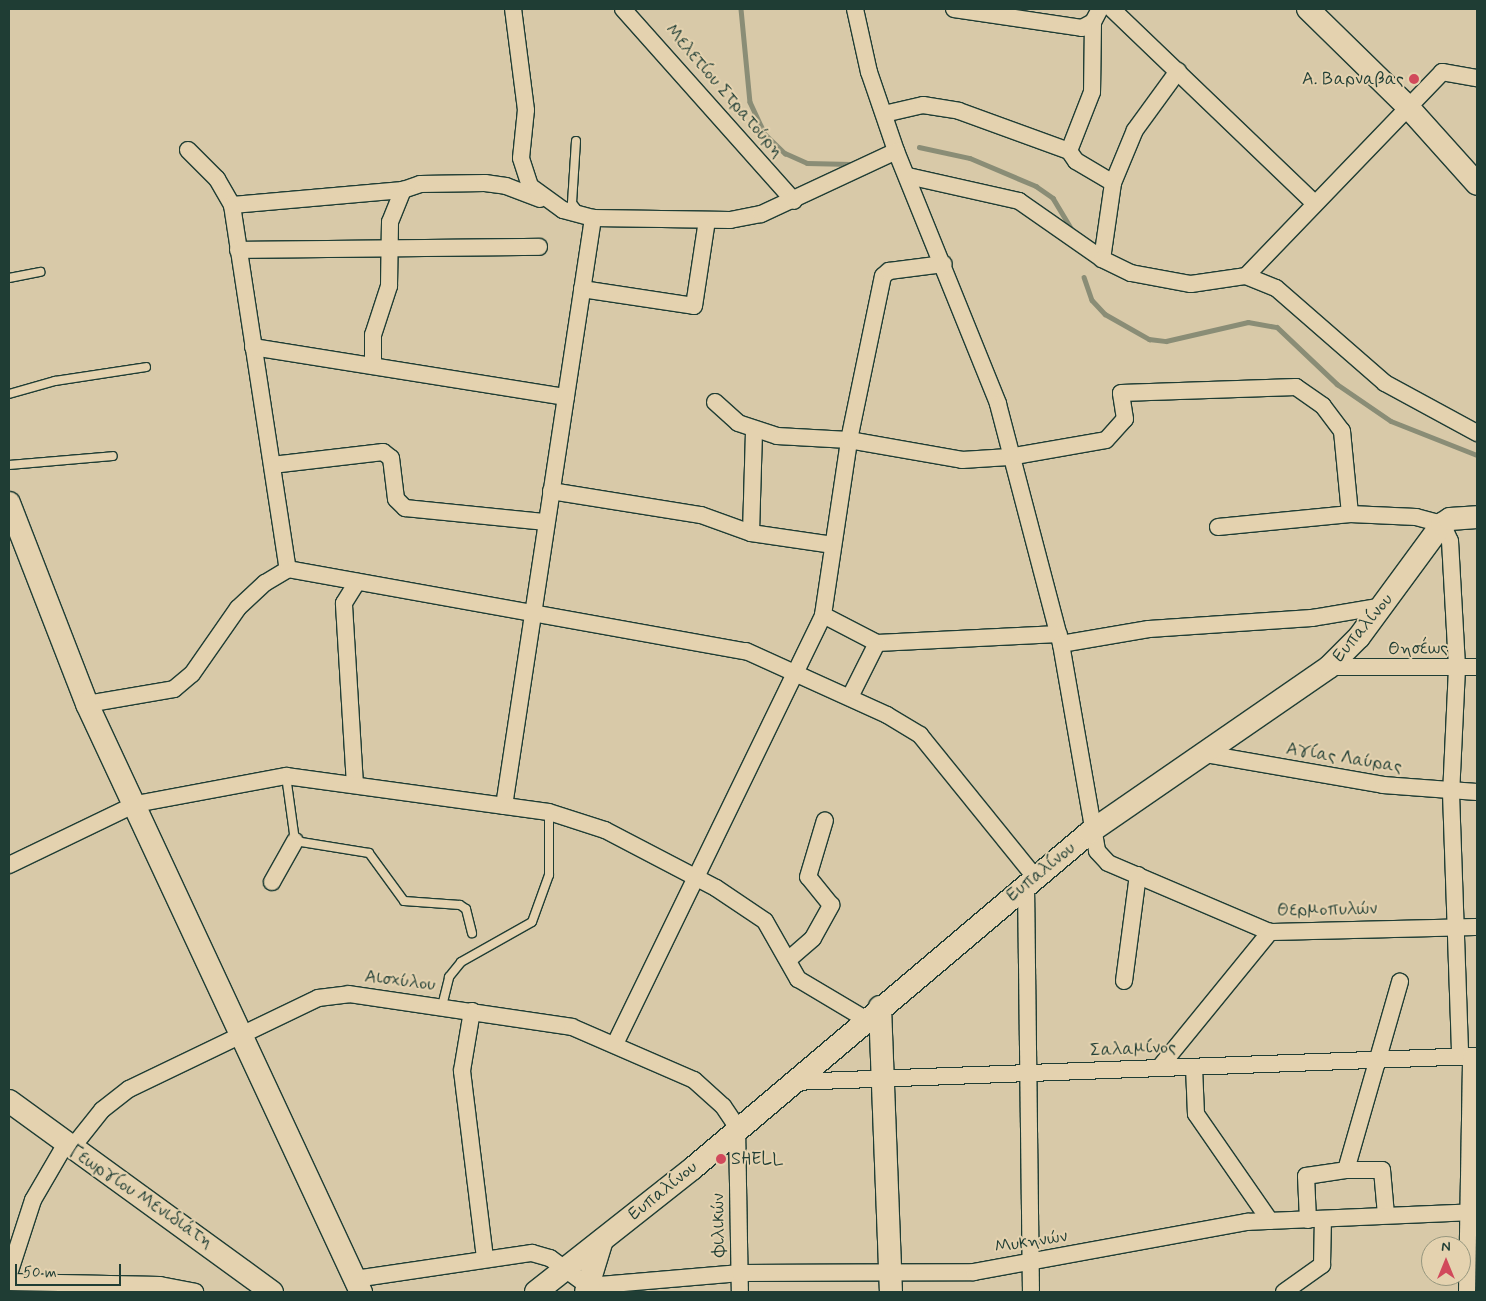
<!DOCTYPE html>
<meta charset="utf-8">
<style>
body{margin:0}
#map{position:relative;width:1486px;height:1301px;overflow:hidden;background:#d8c9a8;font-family:Mynerve,sans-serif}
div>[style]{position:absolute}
.stream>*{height:4.5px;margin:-2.25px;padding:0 2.25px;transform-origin:2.25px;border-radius:2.25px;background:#8a8d76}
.roads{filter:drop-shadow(1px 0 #1f3d34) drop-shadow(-1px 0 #1f3d34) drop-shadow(0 1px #1f3d34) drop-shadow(0 -1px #1f3d34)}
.lane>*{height:8px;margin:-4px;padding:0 4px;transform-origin:4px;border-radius:4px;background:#e4d2af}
.street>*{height:16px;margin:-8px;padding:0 8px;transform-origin:8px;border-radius:8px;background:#e4d2af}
.secondary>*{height:22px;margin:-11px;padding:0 11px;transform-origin:11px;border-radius:11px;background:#e4d2af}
.dots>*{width:14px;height:14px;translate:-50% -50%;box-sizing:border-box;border:2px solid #e4d2af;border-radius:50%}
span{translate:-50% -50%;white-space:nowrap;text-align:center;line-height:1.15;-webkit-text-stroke:4px #e4d2af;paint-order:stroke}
.poi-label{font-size:18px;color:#1f3d34}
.right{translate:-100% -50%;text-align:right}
.left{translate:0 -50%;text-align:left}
.street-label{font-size:18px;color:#1f3d34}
.frame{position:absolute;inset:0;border:10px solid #1f3d34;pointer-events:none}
.north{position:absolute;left:1421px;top:1236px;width:50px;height:50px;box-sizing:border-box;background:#e4d2af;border:1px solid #95967e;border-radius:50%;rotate:0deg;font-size:14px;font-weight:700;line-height:20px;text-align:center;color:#1f3d34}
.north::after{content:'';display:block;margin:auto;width:18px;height:22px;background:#d1495b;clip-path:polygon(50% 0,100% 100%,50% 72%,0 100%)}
.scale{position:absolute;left:15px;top:1264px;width:106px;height:22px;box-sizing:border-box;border:2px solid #1f3d34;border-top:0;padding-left:6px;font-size:15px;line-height:18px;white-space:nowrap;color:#1f3d34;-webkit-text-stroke:4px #e4d2af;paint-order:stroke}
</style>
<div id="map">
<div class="stream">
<i style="left:741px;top:9px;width:93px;rotate:84.5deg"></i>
<i style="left:750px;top:102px;width:35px;rotate:65deg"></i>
<i style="left:765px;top:134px;width:28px;rotate:44deg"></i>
<i style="left:785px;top:153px;width:24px;rotate:24deg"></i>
<i style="left:807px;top:163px;width:44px;rotate:1.3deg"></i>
<i style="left:919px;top:147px;width:52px;rotate:12.2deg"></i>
<i style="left:970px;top:158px;width:72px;rotate:23deg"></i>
<i style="left:1036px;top:186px;width:21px;rotate:35deg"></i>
<i style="left:1053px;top:198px;width:41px;rotate:59deg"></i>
<i style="left:1084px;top:277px;width:24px;rotate:71deg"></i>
<i style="left:1092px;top:300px;width:19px;rotate:47deg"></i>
<i style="left:1105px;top:314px;width:51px;rotate:29.6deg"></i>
<i style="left:1149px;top:339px;width:17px;rotate:7deg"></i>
<i style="left:1166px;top:341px;width:84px;rotate:-13deg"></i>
<i style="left:1248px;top:322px;width:29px;rotate:10deg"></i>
<i style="left:1277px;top:327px;width:83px;rotate:43.5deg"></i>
<i style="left:1337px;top:384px;width:65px;rotate:34.4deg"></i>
<i style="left:1391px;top:421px;width:92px;rotate:21.6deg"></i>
</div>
<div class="roads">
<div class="lane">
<i style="left:576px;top:141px;width:62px;rotate:93.7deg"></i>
<i style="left:572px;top:203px;width:11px;rotate:52deg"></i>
<i style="left:9px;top:278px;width:32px;rotate:-11deg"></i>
<i style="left:9px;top:394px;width:48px;rotate:-15.8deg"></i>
<i style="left:55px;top:381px;width:92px;rotate:-8.7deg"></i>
<i style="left:9px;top:465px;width:104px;rotate:-4.9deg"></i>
<i style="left:286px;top:776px;width:66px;rotate:82.1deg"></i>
<i style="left:295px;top:841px;width:75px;rotate:9.2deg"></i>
<i style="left:369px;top:853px;width:59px;rotate:53.9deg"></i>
<i style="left:404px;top:901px;width:56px;rotate:4.1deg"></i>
<i style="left:460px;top:905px;width:7px;rotate:34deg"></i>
<i style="left:466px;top:909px;width:25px;rotate:76deg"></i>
<i style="left:442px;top:1006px;width:30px;rotate:-76deg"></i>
<i style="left:449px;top:977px;width:19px;rotate:-51deg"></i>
<i style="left:461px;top:962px;width:81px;rotate:-29.4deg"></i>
<i style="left:532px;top:922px;width:50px;rotate:-70.1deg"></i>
<i style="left:549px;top:875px;width:63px;rotate:-90deg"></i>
</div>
<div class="street">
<i style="left:623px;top:9px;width:257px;rotate:48.3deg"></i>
<i style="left:855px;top:9px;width:65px;rotate:77.5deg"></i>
<i style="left:869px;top:72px;width:83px;rotate:71.1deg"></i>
<i style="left:896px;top:151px;width:273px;rotate:68deg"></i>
<i style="left:998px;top:404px;width:248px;rotate:75.3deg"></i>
<i style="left:1061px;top:644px;width:210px;rotate:80.1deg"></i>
<i style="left:1097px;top:851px;width:16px;rotate:47deg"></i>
<i style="left:1108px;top:863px;width:176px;rotate:23.1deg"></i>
<i style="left:1270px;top:932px;width:207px;rotate:-1.4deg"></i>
<i style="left:954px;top:9px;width:129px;rotate:8.4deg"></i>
<i style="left:1082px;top:28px;width:13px;rotate:-29deg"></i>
<i style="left:1093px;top:22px;width:15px;rotate:-62deg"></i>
<i style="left:1112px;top:9px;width:279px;rotate:43.8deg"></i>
<i style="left:1093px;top:22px;width:70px;rotate:90.8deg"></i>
<i style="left:1092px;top:92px;width:63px;rotate:111.3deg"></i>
<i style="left:1069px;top:151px;width:12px;rotate:55deg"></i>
<i style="left:1076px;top:161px;width:43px;rotate:30.7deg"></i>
<i style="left:1113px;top:183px;width:77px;rotate:98.2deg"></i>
<i style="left:884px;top:114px;width:40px;rotate:-13deg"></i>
<i style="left:923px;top:105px;width:36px;rotate:9deg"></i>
<i style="left:959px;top:111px;width:117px;rotate:20deg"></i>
<i style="left:188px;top:150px;width:41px;rotate:45deg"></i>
<i style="left:217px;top:179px;width:30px;rotate:60deg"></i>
<i style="left:232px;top:205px;width:368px;rotate:81.3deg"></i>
<i style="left:908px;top:176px;width:114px;rotate:12.7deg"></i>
<i style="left:1019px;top:201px;width:101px;rotate:34.9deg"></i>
<i style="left:1102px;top:259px;width:32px;rotate:26deg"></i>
<i style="left:1131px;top:273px;width:61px;rotate:10.4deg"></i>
<i style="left:1191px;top:284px;width:56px;rotate:-8.3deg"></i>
<i style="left:1246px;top:276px;width:32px;rotate:22deg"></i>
<i style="left:1276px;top:288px;width:145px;rotate:41.1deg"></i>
<i style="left:1385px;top:383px;width:105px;rotate:28.5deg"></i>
<i style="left:1113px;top:183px;width:57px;rotate:-67.5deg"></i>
<i style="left:1135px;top:130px;width:73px;rotate:-53.9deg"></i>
<i style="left:232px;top:205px;width:172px;rotate:-5deg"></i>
<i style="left:593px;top:218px;width:137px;rotate:0.8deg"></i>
<i style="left:730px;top:220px;width:32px;rotate:-11deg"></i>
<i style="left:761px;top:214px;width:149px;rotate:-25deg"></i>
<i style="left:238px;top:250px;width:301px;rotate:-0.6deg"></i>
<i style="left:1246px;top:276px;width:283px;rotate:-46.1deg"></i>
<i style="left:1442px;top:72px;width:36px;rotate:10deg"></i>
<i style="left:582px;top:289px;width:113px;rotate:8.6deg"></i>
<i style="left:694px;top:306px;width:87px;rotate:-81.4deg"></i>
<i style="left:253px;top:347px;width:317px;rotate:9.1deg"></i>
<i style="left:373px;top:366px;width:31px;rotate:-90deg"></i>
<i style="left:373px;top:335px;width:52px;rotate:-71.9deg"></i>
<i style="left:389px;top:286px;width:64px;rotate:-89.1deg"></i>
<i style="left:390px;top:222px;width:35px;rotate:-68deg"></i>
<i style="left:403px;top:190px;width:18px;rotate:-19deg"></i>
<i style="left:420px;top:184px;width:65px;rotate:-0.9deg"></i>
<i style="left:485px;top:183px;width:21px;rotate:8deg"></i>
<i style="left:506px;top:186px;width:36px;rotate:21deg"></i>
<i style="left:715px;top:402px;width:31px;rotate:42deg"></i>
<i style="left:738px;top:423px;width:41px;rotate:18.4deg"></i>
<i style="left:777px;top:436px;width:72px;rotate:3.2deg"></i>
<i style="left:849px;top:440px;width:115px;rotate:10deg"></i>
<i style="left:962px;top:460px;width:47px;rotate:-3.7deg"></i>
<i style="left:1009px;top:457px;width:98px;rotate:-9.9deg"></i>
<i style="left:1106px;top:440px;width:28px;rotate:-48deg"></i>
<i style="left:1125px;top:419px;width:26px;rotate:-99deg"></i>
<i style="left:1121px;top:393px;width:175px;rotate:-2deg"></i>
<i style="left:1296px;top:387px;width:33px;rotate:35deg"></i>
<i style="left:1323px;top:406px;width:31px;rotate:53deg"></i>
<i style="left:1342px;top:431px;width:83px;rotate:84.5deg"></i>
<i style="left:272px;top:465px;width:112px;rotate:-6.7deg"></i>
<i style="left:383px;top:452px;width:10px;rotate:37deg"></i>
<i style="left:391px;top:458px;width:41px;rotate:83deg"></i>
<i style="left:396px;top:499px;width:13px;rotate:45deg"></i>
<i style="left:405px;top:508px;width:142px;rotate:5.7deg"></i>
<i style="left:551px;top:491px;width:152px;rotate:9.1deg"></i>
<i style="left:701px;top:515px;width:53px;rotate:19.8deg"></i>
<i style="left:751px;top:533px;width:83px;rotate:8.3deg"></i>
<i style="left:1218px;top:527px;width:133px;rotate:-5.6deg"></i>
<i style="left:1350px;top:514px;width:66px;rotate:2.6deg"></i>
<i style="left:1416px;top:517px;width:27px;rotate:15deg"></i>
<i style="left:1442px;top:524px;width:19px;rotate:65deg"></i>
<i style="left:1450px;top:541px;width:127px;rotate:86.8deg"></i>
<i style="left:1457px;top:668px;width:125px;rotate:92.7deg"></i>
<i style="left:1451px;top:793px;width:264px;rotate:88deg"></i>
<i style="left:751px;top:533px;width:104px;rotate:-88.3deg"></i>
<i style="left:823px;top:615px;width:61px;rotate:27.4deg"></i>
<i style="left:877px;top:643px;width:182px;rotate:-2.8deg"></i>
<i style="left:1061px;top:644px;width:89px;rotate:-9.7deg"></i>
<i style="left:1149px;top:629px;width:163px;rotate:-3.9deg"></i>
<i style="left:1312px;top:618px;width:73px;rotate:-9.5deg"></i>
<i style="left:1329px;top:667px;width:148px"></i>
<i style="left:850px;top:697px;width:60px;rotate:-63.4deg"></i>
<i style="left:87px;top:704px;width:88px;rotate:-9.8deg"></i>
<i style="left:174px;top:689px;width:23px;rotate:-40deg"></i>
<i style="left:192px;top:674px;width:80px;rotate:-55.1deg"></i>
<i style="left:238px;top:608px;width:37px;rotate:-43deg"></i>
<i style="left:265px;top:583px;width:27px;rotate:-31deg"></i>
<i style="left:288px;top:569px;width:465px;rotate:10.2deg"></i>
<i style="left:746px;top:651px;width:155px;rotate:24.4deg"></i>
<i style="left:887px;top:715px;width:39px;rotate:31deg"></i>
<i style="left:920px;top:735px;width:183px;rotate:51deg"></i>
<i style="left:1206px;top:754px;width:180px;rotate:9.9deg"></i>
<i style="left:1383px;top:785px;width:94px;rotate:4.3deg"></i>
<i style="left:355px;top:785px;width:182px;rotate:-93.5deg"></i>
<i style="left:344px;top:603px;width:25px;rotate:-58deg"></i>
<i style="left:504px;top:806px;width:595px;rotate:-81.39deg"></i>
<i style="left:593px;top:218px;width:31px;rotate:-165deg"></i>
<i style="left:563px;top:210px;width:41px;rotate:-144deg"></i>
<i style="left:530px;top:186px;width:29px;rotate:-108deg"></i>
<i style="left:521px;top:158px;width:48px;rotate:-84.1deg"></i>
<i style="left:526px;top:110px;width:102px;rotate:-97.3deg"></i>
<i style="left:9px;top:865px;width:141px;rotate:-25.7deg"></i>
<i style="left:136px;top:804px;width:153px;rotate:-10.6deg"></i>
<i style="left:286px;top:776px;width:265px;rotate:7.8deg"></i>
<i style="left:549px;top:812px;width:59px;rotate:17.8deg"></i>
<i style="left:605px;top:830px;width:125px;rotate:27.6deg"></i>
<i style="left:716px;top:888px;width:59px;rotate:34deg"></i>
<i style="left:765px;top:921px;width:67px;rotate:60.4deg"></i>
<i style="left:798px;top:979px;width:78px;rotate:30.8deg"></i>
<i style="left:272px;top:882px;width:47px;rotate:-60.7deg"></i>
<i style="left:1026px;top:884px;width:408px;rotate:89.3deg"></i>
<i style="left:788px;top:960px;width:33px;rotate:-41deg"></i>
<i style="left:813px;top:938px;width:38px;rotate:-61deg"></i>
<i style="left:831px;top:905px;width:36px;rotate:-129deg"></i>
<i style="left:808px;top:877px;width:59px;rotate:-73.4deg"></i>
<i style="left:1124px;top:981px;width:107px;rotate:-82.5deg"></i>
<i style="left:472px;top:1011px;width:61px;rotate:99.5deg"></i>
<i style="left:462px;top:1071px;width:189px;rotate:83deg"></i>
<i style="left:615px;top:1044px;width:477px;rotate:-64.1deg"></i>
<i style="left:823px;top:615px;width:177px;rotate:-81.5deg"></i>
<i style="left:849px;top:440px;width:167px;rotate:-78.3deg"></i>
<i style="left:883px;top:276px;width:8px;rotate:-40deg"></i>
<i style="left:889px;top:271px;width:55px;rotate:-7.3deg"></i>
<i style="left:1194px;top:1067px;width:47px;rotate:87.6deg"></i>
<i style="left:1196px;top:1114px;width:130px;rotate:55.3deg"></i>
<i style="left:1159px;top:1068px;width:176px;rotate:-50.8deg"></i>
<i style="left:793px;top:1082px;width:684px;rotate:-2.18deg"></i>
<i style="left:71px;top:1149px;width:50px;rotate:-51.5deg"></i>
<i style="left:102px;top:1110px;width:34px;rotate:-38deg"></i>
<i style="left:129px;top:1089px;width:210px;rotate:-25.7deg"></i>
<i style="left:318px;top:998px;width:31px;rotate:-7deg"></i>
<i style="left:349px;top:994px;width:225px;rotate:8.4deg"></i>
<i style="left:572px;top:1027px;width:133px;rotate:23.5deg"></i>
<i style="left:694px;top:1080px;width:39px;rotate:42deg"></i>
<i style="left:723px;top:1106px;width:25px;rotate:56deg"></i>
<i style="left:737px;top:1127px;width:165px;rotate:89deg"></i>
<i style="left:1346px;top:1170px;width:196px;rotate:-74deg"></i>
<i style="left:1308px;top:1220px;width:44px;rotate:-92.6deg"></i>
<i style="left:1306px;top:1176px;width:40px;rotate:-8.5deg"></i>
<i style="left:1346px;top:1170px;width:36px"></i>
<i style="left:1382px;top:1170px;width:45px;rotate:84.9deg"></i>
<i style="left:9px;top:1274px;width:78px;rotate:-72deg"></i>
<i style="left:33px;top:1200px;width:64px;rotate:-59.8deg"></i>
<i style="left:355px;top:1279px;width:179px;rotate:-8.4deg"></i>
<i style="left:532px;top:1253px;width:19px;rotate:16deg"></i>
<i style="left:550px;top:1258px;width:47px;rotate:36.4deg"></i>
<i style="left:588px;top:1286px;width:153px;rotate:-4.9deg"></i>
<i style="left:740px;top:1273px;width:234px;rotate:-0.2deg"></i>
<i style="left:974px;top:1272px;width:278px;rotate:-10.4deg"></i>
<i style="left:1247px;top:1222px;width:230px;rotate:-2.5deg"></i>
<i style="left:9px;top:1282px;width:151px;rotate:1.1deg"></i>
<i style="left:160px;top:1285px;width:36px;rotate:11deg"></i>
<i style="left:1284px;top:1292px;width:47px;rotate:-35.4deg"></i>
<i style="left:1322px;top:1265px;width:46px;rotate:-88.8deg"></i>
<i style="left:1467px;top:1292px;width:235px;rotate:-89deg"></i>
</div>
<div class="secondary">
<i style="left:1308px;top:9px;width:140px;rotate:44.4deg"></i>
<i style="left:1408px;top:107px;width:103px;rotate:48.1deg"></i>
<i style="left:9px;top:503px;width:216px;rotate:68.8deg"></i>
<i style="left:87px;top:704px;width:649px;rotate:65.02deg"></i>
<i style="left:880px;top:1007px;width:285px;rotate:87.8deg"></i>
<i style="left:9px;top:1101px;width:325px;rotate:36deg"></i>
<i style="left:536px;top:1292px;width:200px;rotate:-38.3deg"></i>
<i style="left:693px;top:1168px;width:520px;rotate:-40.24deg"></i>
<i style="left:1090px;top:832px;width:290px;rotate:-34.6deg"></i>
<i style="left:1329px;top:667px;width:42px;rotate:-45deg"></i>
<i style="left:1359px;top:637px;width:140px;rotate:-53.7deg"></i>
<i style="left:1442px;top:524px;width:9px;rotate:-32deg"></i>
<i style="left:1450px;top:519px;width:27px;rotate:-4deg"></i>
<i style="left:586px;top:1292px;width:54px;rotate:-72.9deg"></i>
</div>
</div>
<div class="dots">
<i style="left:1414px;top:79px;background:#d1495b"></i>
<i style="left:721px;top:1159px;background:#d1495b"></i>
</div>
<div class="poi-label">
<span class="right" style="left:1404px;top:79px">Α. Βαρναβας</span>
<span class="left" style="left:731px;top:1159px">SHELL</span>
</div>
<div class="street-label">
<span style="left:724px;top:91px;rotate:49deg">Μελετίου Στρατούρη</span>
<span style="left:1363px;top:628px;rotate:-50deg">Ευπαλίνου</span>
<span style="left:1418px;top:649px;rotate:-1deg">Θησέως</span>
<span style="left:1344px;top:758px;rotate:9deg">Αγίας Λαύρας</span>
<span style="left:1041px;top:872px;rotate:-39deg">Ευπαλίνου</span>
<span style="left:1327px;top:910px;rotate:-1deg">Θερμοπυλών</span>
<span style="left:400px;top:981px;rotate:7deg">Αισχύλου</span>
<span style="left:1133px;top:1049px;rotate:-2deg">Σαλαμίνος</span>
<span style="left:663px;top:1191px;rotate:-39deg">Ευπαλίνου</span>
<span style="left:141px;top:1197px;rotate:34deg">Γεωργίου Μενιδιάτη</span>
<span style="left:719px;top:1225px;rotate:-91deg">Φιλικών</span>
<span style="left:1031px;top:1242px;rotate:-9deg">Μυκηνών</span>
</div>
<div class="frame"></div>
<div class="north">N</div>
<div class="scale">50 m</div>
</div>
